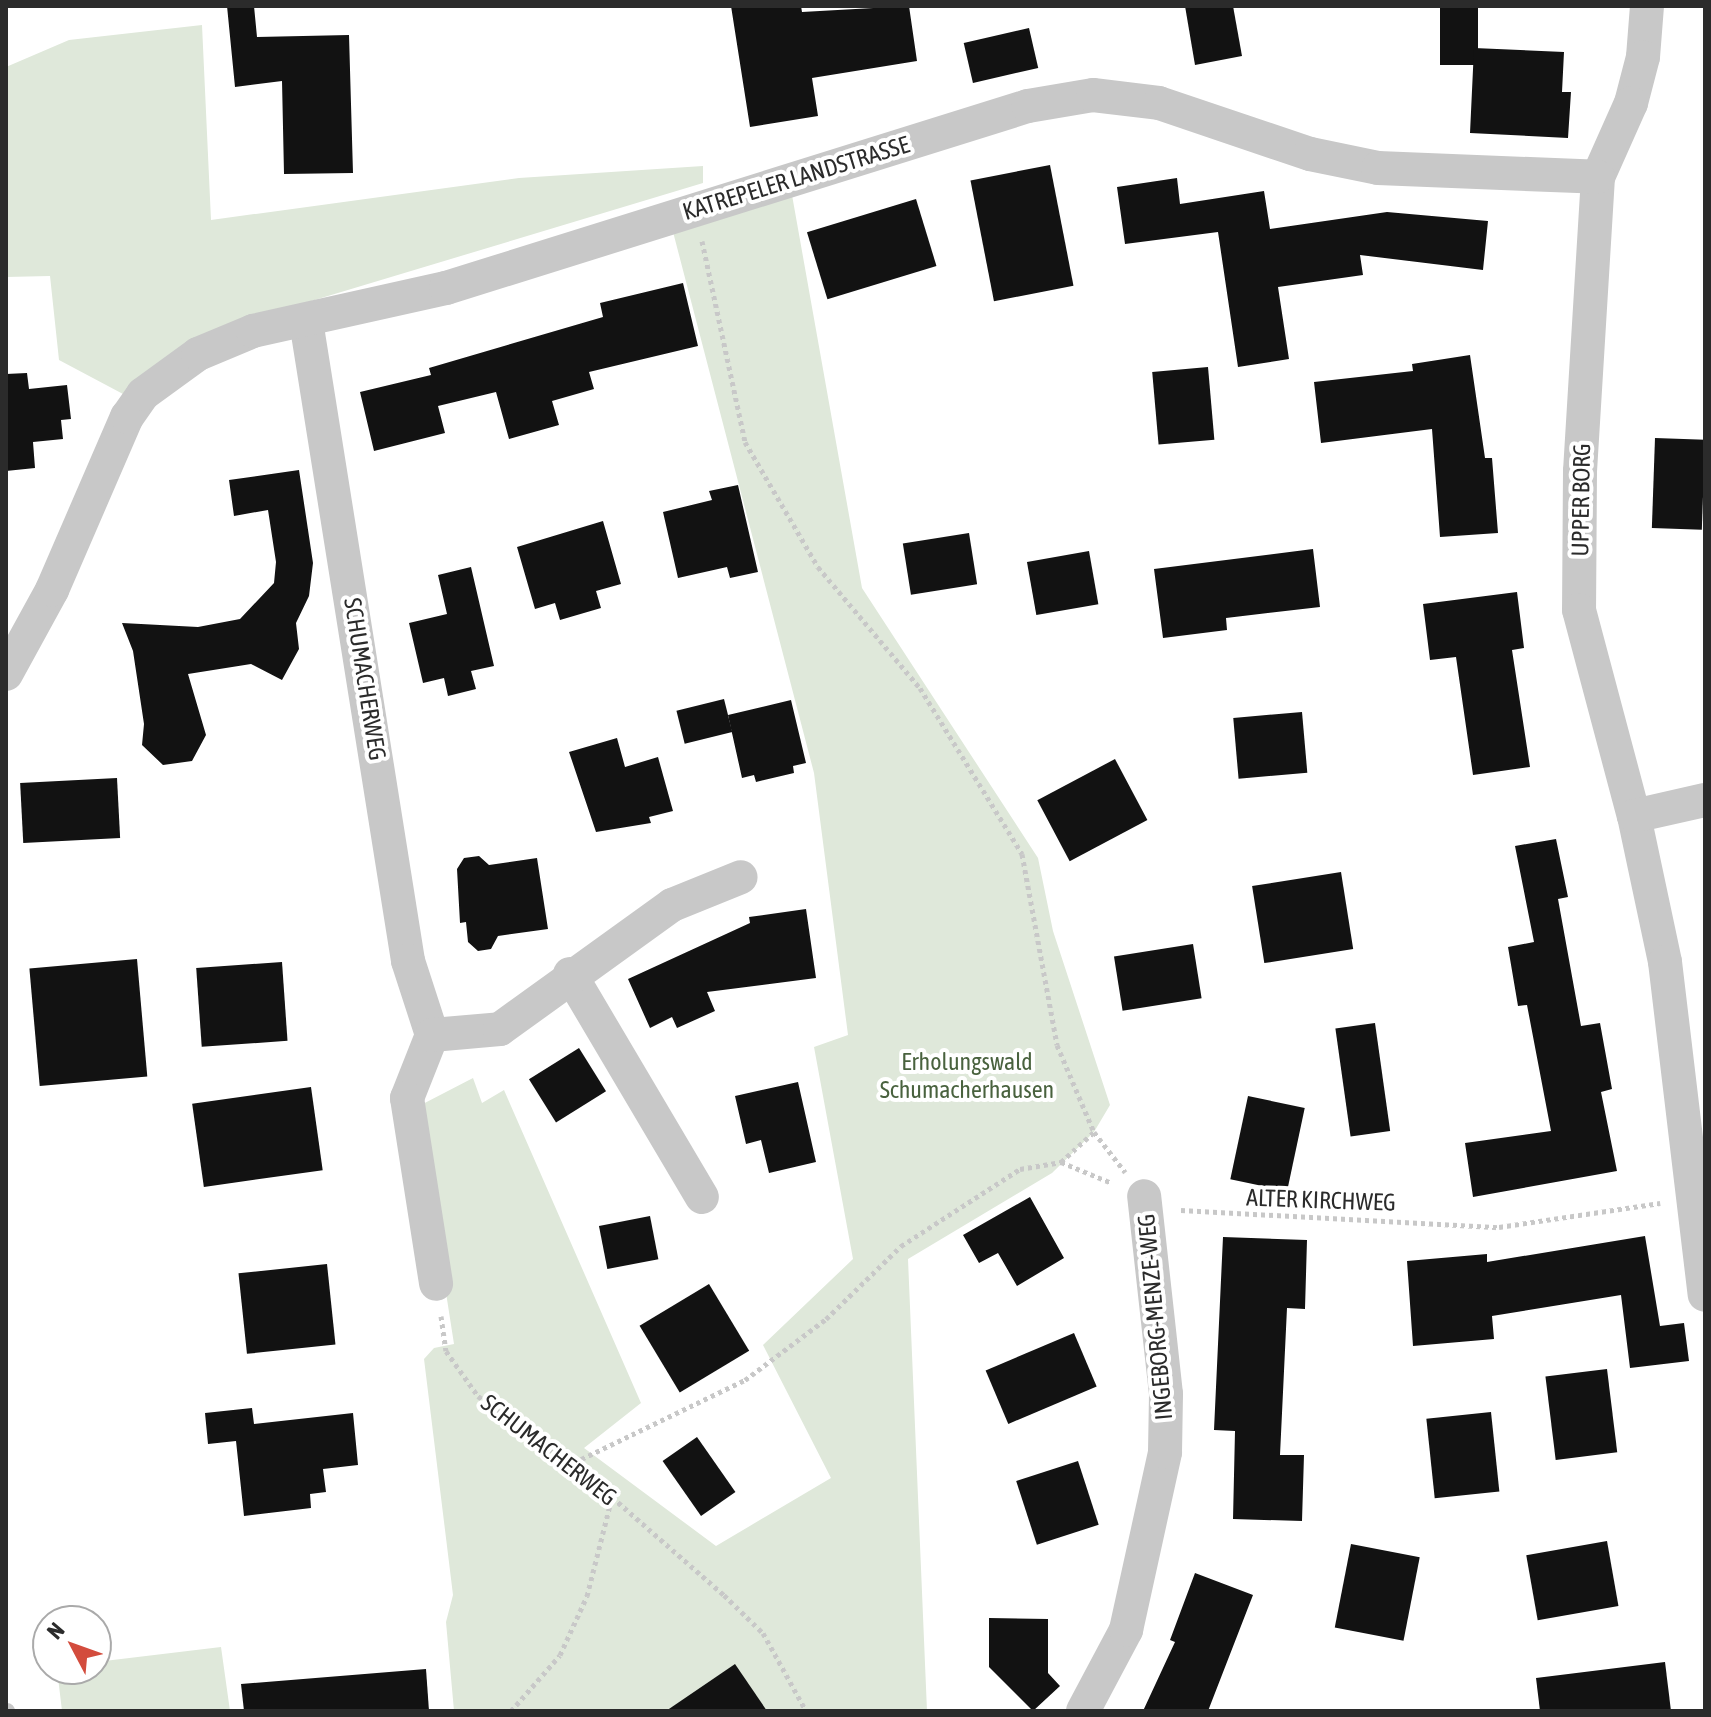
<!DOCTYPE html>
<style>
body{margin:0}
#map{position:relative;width:1711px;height:1717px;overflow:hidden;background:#fff;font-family:"Asap Condensed",sans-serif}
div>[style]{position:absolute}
.green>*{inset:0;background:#dfe8da}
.building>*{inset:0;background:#121212;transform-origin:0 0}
.path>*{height:5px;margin-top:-2.5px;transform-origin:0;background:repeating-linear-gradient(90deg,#c8c8c8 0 4px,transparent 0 8px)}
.service>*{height:16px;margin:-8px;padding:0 8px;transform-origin:8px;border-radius:8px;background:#c8c8c8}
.minor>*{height:34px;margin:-17px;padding:0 17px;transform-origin:17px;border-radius:17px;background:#c8c8c8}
span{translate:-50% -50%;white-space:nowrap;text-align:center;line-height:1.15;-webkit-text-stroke:8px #fff;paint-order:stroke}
.street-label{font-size:24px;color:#2b2b2b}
.park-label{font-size:24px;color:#49623e}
.frame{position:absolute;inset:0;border:8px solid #2b2b2b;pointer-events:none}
.north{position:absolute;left:32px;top:1605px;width:80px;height:80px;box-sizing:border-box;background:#fff;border:2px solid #aaa;border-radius:50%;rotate:311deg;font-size:22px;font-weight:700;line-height:32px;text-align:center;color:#2b2b2b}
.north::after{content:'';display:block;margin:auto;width:28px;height:36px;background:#d34c3d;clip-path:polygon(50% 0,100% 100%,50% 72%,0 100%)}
</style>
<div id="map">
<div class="green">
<i style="clip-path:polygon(202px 25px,211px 220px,519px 178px,703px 166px,703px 183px,222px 328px,123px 394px,59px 360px,50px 276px,6px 277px,6px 67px,69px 40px)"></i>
<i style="clip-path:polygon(792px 195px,862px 588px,1038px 858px,1053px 931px,1110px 1105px,1094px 1132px,1052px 1173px,908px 1259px,927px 1711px,454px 1711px,446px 1622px,453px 1595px,424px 1359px,434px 1348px,454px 1344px,417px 1107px,473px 1078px,482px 1103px,504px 1090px,641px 1403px,584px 1448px,716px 1546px,831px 1478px,763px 1345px,853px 1259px,814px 1047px,848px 1035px,814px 773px,672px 228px)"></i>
<i style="clip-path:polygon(221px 1647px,230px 1711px,62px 1711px,57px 1669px,96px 1669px,96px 1662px)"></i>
</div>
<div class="building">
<i style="clip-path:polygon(227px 6px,254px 6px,257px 37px,349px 35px,353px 173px,284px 174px,282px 81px,235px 87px)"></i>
<i style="clip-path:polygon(731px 6px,801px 6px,802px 12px,909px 6px,917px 61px,812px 78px,818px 116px,750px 127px)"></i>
<i style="clip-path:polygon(1185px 6px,1233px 6px,1242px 56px,1195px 65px)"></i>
<i style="left:1440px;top:6px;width:38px;height:59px"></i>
<i style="left:1029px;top:28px;width:41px;height:67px;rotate:77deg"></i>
<i style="clip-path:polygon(1474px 48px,1564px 52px,1562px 92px,1571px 92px,1568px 138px,1470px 133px)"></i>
<i style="left:1050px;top:165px;width:123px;height:81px;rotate:79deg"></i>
<i style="clip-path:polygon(1177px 178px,1180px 204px,1264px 191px,1270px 229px,1387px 212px,1488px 221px,1483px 270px,1360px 255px,1363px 275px,1278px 287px,1289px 359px,1238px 367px,1218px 232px,1125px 244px,1117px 187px)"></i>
<i style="left:916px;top:199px;width:70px;height:114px;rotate:73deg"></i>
<i style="clip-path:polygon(683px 283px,698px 346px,589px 372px,594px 389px,552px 401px,559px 425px,509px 439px,496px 392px,438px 406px,445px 433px,374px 451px,360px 392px,431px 375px,429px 368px,603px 317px,600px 303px)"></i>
<i style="clip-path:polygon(1470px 355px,1485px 458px,1492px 458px,1498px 533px,1440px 537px,1432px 429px,1321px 443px,1314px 382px,1413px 371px,1412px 364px)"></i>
<i style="left:1208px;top:367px;width:73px;height:56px;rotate:85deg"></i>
<i style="clip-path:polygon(27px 373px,29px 389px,67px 385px,71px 419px,61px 420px,63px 439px,33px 442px,35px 468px,6px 471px,6px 374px)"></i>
<i style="left:1655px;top:438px;width:50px;height:90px;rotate:2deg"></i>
<i style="clip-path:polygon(299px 470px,313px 563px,309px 596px,296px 623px,299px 649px,282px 680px,251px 664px,188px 674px,206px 735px,192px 761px,163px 765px,142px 745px,144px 724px,133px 651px,122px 623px,198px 627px,240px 619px,274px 583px,276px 562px,268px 510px,234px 516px,229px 480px)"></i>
<i style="clip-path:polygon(738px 485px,758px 572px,730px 578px,727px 567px,678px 578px,663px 512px,712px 500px,709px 491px)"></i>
<i style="clip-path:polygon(603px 521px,621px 584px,596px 591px,601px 608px,560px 620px,555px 603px,535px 609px,517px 547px)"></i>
<i style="left:969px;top:533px;width:52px;height:67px;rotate:81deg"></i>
<i style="clip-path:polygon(1313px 549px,1320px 607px,1226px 618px,1227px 630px,1163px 638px,1154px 569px)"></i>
<i style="left:1089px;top:551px;width:54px;height:63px;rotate:80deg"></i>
<i style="clip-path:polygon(471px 567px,494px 666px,471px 671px,476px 689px,448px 696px,444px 678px,423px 683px,409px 623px,447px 614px,438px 575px)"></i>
<i style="clip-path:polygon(1517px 592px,1524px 648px,1512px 650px,1530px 767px,1473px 775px,1456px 657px,1430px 660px,1423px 604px)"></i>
<i style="left:724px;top:699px;width:34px;height:49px;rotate:76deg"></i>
<i style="clip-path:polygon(791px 700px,806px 763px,793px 766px,794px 773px,756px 782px,754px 775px,742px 778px,728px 715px)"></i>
<i style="left:1302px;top:712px;width:61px;height:69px;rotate:85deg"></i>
<i style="clip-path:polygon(617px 738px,625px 767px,658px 757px,673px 811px,649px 817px,651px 823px,596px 832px,569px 752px)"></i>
<i style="left:1115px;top:759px;width:69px;height:88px;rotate:62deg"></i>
<i style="left:117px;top:778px;width:60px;height:97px;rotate:87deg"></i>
<i style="clip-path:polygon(1556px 839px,1568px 897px,1558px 899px,1581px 1026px,1600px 1023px,1612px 1089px,1601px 1092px,1617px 1171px,1473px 1197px,1465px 1143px,1551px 1131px,1527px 1005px,1518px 1006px,1508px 947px,1534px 942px,1515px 846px)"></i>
<i style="clip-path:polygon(479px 856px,489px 865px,537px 858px,548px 929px,498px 936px,491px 949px,478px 951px,468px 942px,466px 922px,460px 923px,457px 869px,464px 858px)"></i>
<i style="left:1341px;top:872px;width:78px;height:90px;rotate:81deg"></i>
<i style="clip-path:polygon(806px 909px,816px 978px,707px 992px,715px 1011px,677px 1028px,672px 1017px,650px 1028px,628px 979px,750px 923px,749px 917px)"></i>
<i style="left:1193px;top:944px;width:55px;height:80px;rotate:81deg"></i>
<i style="left:137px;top:959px;width:118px;height:108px;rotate:85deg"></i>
<i style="left:282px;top:962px;width:79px;height:86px;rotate:86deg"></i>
<i style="left:1375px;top:1023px;width:109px;height:40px;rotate:82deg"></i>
<i style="left:579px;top:1048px;width:51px;height:59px;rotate:58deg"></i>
<i style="clip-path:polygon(798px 1082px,816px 1162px,769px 1173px,761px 1140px,746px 1144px,735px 1096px)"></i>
<i style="left:311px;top:1087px;width:84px;height:120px;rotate:82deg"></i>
<i style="left:1248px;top:1096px;width:58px;height:85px;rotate:12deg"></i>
<i style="clip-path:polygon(1030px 1197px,1064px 1258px,1017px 1286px,998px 1253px,979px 1263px,963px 1235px)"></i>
<i style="left:650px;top:1216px;width:44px;height:52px;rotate:79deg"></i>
<i style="clip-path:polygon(1645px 1236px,1660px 1326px,1684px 1323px,1689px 1361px,1630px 1368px,1621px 1295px,1492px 1316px,1494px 1339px,1413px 1346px,1407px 1261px,1487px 1254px,1487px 1262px)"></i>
<i style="clip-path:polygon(1223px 1237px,1307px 1240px,1305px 1309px,1287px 1308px,1280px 1455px,1304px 1455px,1302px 1521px,1233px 1519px,1235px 1431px,1214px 1430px)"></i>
<i style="left:327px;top:1264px;width:81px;height:89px;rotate:84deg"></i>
<i style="left:709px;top:1284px;width:78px;height:81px;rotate:59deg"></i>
<i style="left:1074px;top:1333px;width:58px;height:96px;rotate:67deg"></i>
<i style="left:1607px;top:1369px;width:84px;height:62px;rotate:83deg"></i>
<i style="clip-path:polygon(252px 1408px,254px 1424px,353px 1413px,358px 1465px,323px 1469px,326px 1492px,310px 1494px,311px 1508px,244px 1516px,236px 1441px,208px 1444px,205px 1413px)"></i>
<i style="left:1491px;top:1412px;width:80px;height:65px;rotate:84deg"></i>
<i style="left:697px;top:1437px;width:67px;height:42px;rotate:55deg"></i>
<i style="left:1078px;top:1461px;width:67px;height:65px;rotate:72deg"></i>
<i style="left:1607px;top:1541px;width:66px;height:82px;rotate:80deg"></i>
<i style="left:1351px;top:1544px;width:70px;height:85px;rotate:11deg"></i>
<i style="clip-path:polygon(1195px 1573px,1253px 1595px,1208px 1711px,1143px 1711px,1175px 1642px,1170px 1640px)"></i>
<i style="clip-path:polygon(989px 1618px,1048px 1619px,1048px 1673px,1060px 1686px,1033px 1711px,989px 1667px)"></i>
<i style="clip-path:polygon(1665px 1662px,1671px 1711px,1540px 1711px,1536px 1678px)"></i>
<i style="clip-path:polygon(735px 1664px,767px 1711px,666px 1711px)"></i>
<i style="clip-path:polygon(426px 1669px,429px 1711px,244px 1711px,241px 1684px)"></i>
</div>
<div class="path">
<i style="left:702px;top:241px;width:206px;rotate:77.9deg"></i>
<i style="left:745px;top:442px;width:145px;rotate:59.7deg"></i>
<i style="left:818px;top:567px;width:158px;rotate:49.9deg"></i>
<i style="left:920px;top:688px;width:195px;rotate:58.4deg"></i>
<i style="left:1022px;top:854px;width:194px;rotate:79.6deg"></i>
<i style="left:1057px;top:1045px;width:95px;rotate:67deg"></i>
<i style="left:1094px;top:1132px;width:51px;rotate:52.2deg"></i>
<i style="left:1061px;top:1162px;width:55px;rotate:22.4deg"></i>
<i style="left:1181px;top:1210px;width:318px;rotate:3.1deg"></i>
<i style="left:1499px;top:1227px;width:163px;rotate:-8.5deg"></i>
<i style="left:441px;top:1316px;width:35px;rotate:82deg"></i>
<i style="left:446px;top:1351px;width:55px;rotate:54.6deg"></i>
<i style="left:478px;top:1396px;width:168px;rotate:37deg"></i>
<i style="left:612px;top:1497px;width:149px;rotate:41.2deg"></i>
<i style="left:724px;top:1595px;width:54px;rotate:44.3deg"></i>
<i style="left:763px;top:1633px;width:89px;rotate:61.1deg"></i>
<i style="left:567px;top:1466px;width:198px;rotate:-25.8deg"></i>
<i style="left:745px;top:1380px;width:101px;rotate:-37deg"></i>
<i style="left:826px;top:1319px;width:105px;rotate:-44.2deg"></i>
<i style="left:901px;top:1246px;width:142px;rotate:-32.9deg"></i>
<i style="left:1020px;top:1169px;width:42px;rotate:-9.7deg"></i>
<i style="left:1061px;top:1162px;width:45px;rotate:-42.3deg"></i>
<i style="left:511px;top:1711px;width:74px;rotate:-48.8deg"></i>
<i style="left:560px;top:1655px;width:65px;rotate:-65.4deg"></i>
<i style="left:587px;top:1596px;width:102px;rotate:-75.8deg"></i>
</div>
<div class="service">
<i style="left:6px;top:1711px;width:1px"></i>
</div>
<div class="minor">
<i style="left:1647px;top:6px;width:51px;rotate:94.5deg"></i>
<i style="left:1643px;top:57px;width:48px;rotate:104.6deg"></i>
<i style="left:1631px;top:103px;width:81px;rotate:114deg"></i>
<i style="left:1598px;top:177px;width:295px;rotate:93.5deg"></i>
<i style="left:1580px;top:471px;width:139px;rotate:90.4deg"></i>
<i style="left:1579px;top:610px;width:213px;rotate:75.1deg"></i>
<i style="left:1634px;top:816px;width:149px;rotate:78deg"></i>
<i style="left:1665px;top:962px;width:335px;rotate:83.2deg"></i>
<i style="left:306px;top:321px;width:648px;rotate:80.94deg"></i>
<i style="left:408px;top:961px;width:78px;rotate:72deg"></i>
<i style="left:432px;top:1035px;width:68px;rotate:111.6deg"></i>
<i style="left:407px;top:1098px;width:188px;rotate:81.1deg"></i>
<i style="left:6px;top:674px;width:96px;rotate:-61.3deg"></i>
<i style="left:52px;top:590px;width:189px;rotate:-66.6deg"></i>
<i style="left:127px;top:417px;width:28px;rotate:-55deg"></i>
<i style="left:143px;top:394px;width:68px;rotate:-36deg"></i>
<i style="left:198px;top:354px;width:60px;rotate:-22.7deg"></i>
<i style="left:253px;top:331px;width:198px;rotate:-12.6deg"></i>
<i style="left:446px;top:288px;width:610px;rotate:-17.37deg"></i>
<i style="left:1028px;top:106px;width:66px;rotate:-9.6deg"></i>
<i style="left:1093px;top:95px;width:66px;rotate:6.9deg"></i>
<i style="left:1159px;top:103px;width:159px;rotate:18.7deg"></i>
<i style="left:1310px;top:154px;width:69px;rotate:11.6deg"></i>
<i style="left:1378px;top:168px;width:220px;rotate:2.3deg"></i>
<i style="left:1634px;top:816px;width:73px;rotate:-12.7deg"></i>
<i style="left:570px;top:974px;width:259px;rotate:59.4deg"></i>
<i style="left:432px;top:1035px;width:68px;rotate:-5deg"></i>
<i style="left:500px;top:1029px;width:212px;rotate:-35.8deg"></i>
<i style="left:672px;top:905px;width:74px;rotate:-22.1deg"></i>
<i style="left:1083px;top:1711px;width:92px;rotate:-62deg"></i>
<i style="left:1126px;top:1630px;width:182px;rotate:-77.6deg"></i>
<i style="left:1165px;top:1452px;width:58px;rotate:-89deg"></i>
<i style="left:1166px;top:1394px;width:199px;rotate:-96.3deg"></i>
</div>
<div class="street-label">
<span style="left:796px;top:178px;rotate:-17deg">KATREPELER LANDSTRASSE</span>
<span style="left:1581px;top:500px;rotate:-89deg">UPPER BORG</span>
<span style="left:365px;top:679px;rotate:81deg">SCHUMACHERWEG</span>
<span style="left:1321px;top:1200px;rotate:2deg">ALTER KIRCHWEG</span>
<span style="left:1155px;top:1317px;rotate:-95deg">INGEBORG-MENZE-WEG</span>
<span style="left:549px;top:1450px;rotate:38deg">SCHUMACHERWEG</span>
</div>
<div class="park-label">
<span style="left:967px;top:1076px">Erholungswald<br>Schumacherhausen</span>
</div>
<div class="frame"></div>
<div class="north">N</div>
</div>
